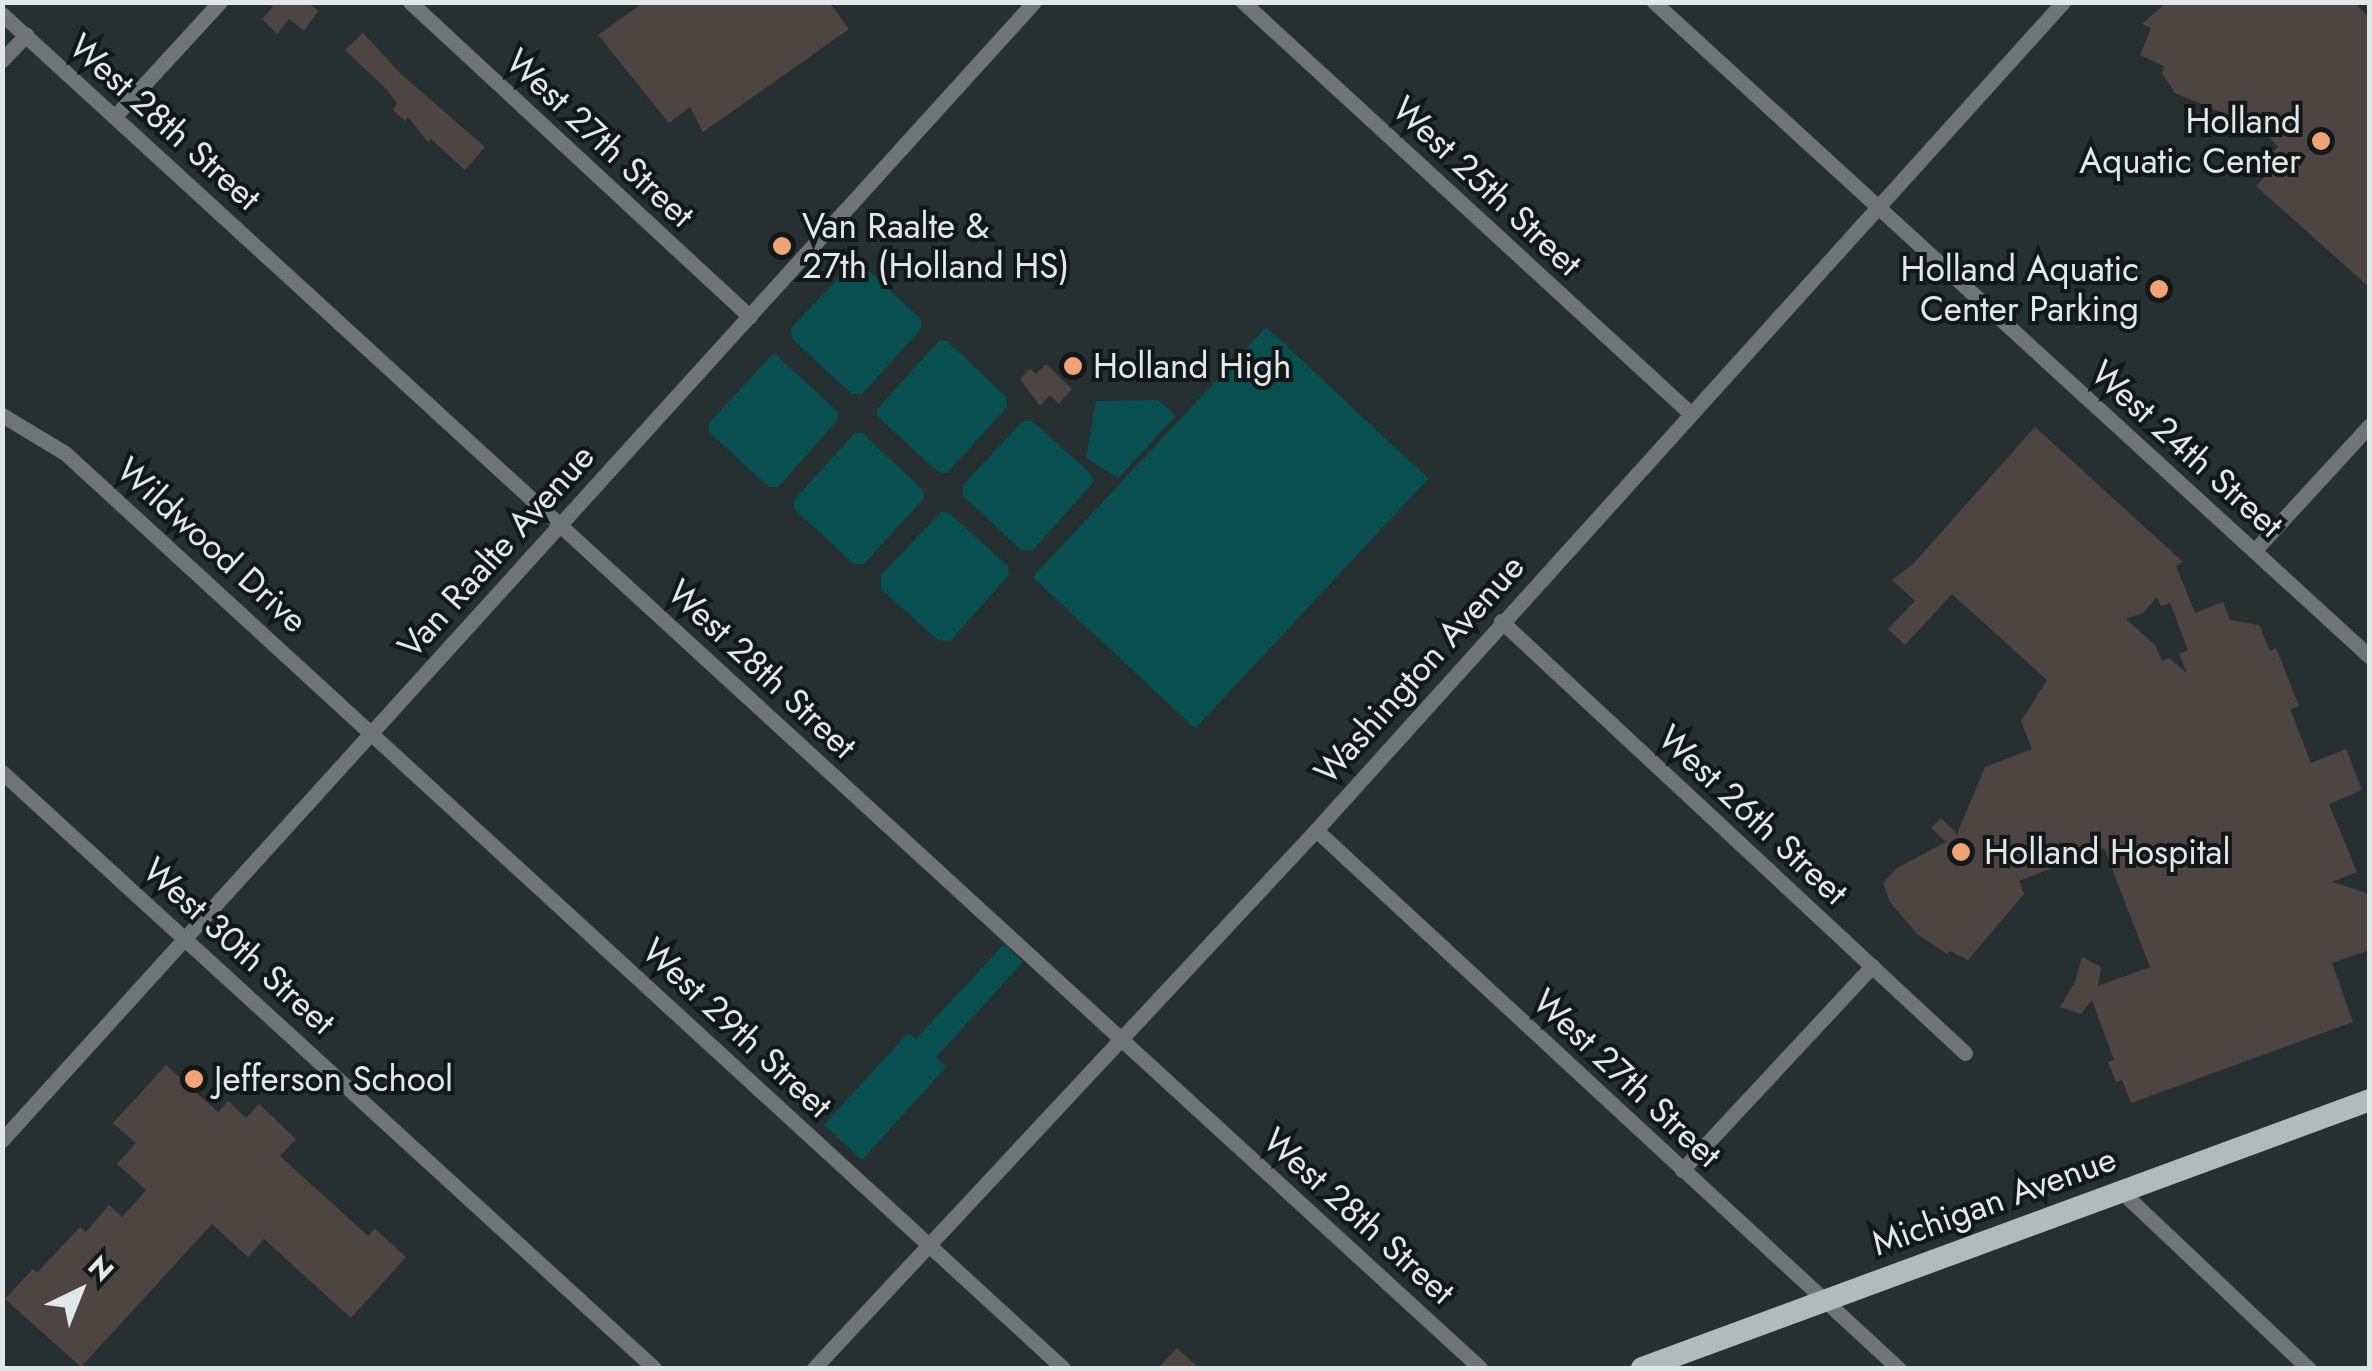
<!DOCTYPE html>
<style>
body{margin:0}
#map{position:relative;width:2372px;height:1371px;overflow:hidden;background:#263030;font-family:Jost,sans-serif}
div>[style]{position:absolute}
.green>*{inset:0;background:#085050;transform-origin:0 0}
.building>*{inset:0;background:#4d4541}
.street>*{height:15px;margin:-7.5px;padding:0 7.5px;transform-origin:7.5px;border-radius:7.5px;background:#6f7474}
.primary>*{height:22px;margin:-11px;padding:0 11px;transform-origin:11px;border-radius:11px;background:#b1bbbb}
.dots>*{width:28px;height:28px;translate:-50% -50%;box-sizing:border-box;border:5px solid #121717;border-radius:50%}
span{translate:-50% -50%;white-space:nowrap;text-align:center;line-height:1.15;-webkit-text-stroke:8px #121717;paint-order:stroke}
.poi-label{font-size:35px;color:#e2e8e8}
.right{translate:-100% -50%;text-align:right}
.left{translate:0 -50%;text-align:left}
.street-label{font-size:35px;color:#e2e8e8}
.frame{position:absolute;inset:0;border:5px solid #e2e8e8;pointer-events:none}
.north{position:absolute;left:30px;top:1241px;width:100px;height:100px;-webkit-text-stroke:8px #121717;paint-order:stroke;rotate:43deg;font-size:28px;font-weight:700;line-height:40px;text-align:center;color:#e2e8e8}
.north::after{content:'';display:block;margin:auto;width:35px;height:45px;background:#e2e8e8;clip-path:polygon(50% 0,100% 100%,50% 72%,0 100%)}
</style>
<div id="map">
<div class="green">
<i style="clip-path:polygon(852px 264px,862px 265px,921px 319px,921px 329px,862px 394px,852px 394px,792px 339px,791px 328px)"></i>
<i style="left:1266px;top:327px;width:222px;height:342px;rotate:43deg"></i>
<i style="clip-path:polygon(939px 341px,947px 341px,1006px 397px,1007px 407px,947px 473px,938px 472px,877px 416px,877px 409px)"></i>
<i style="clip-path:polygon(774px 353px,838px 412px,838px 420px,778px 487px,769px 487px,708px 431px,709px 423px)"></i>
<i style="clip-path:polygon(1158px 400px,1176px 416px,1118px 478px,1086px 458px,1096px 401px)"></i>
<i style="clip-path:polygon(1023px 421px,1032px 421px,1091px 474px,1093px 483px,1032px 551px,1021px 550px,963px 496px,963px 485px)"></i>
<i style="clip-path:polygon(855px 433px,862px 433px,923px 490px,924px 498px,864px 564px,854px 564px,794px 509px,794px 500px)"></i>
<i style="clip-path:polygon(941px 512px,948px 512px,1008px 566px,1009px 575px,950px 641px,938px 640px,881px 589px,881px 575px)"></i>
<i style="clip-path:polygon(1004px 944px,1023px 962px,936px 1057px,946px 1067px,862px 1160px,824px 1125px,908px 1033px,916px 1039px)"></i>
</div>
<div class="building">
<i style="clip-path:polygon(268px 2px,308px 2px,318px 11px,304px 31px,289px 19px,277px 34px,262px 19px,273px 7px)"></i>
<i style="clip-path:polygon(644px 2px,829px 2px,849px 29px,703px 132px,690px 107px,669px 123px,598px 35px)"></i>
<i style="clip-path:polygon(2167px 2px,2353px 2px,2370px 18px,2370px 288px,2256px 186px,2276px 164px,2268px 157px,2278px 147px,2263px 130px,2175px 93px,2162px 73px,2164px 66px,2140px 55px,2151px 28px,2142px 24px)"></i>
<i style="clip-path:polygon(363px 33px,401px 74px,485px 147px,465px 170px,431px 139px,428px 142px,408px 117px,405px 121px,393px 110px,397px 103px,387px 90px,345px 50px)"></i>
<i style="clip-path:polygon(1046px 364px,1072px 389px,1059px 404px,1050px 395px,1040px 406px,1020px 379px,1030px 369px,1036px 374px)"></i>
<i style="clip-path:polygon(evenodd,2035px 427px,2183px 562px,2176px 566px,2195px 613px,2223px 602px,2230px 620px,2259px 625px,2270px 651px,2276px 648px,2299px 706px,2290px 709px,2311px 763px,2346px 749px,2362px 790px,2329px 804px,2357px 872px,2332px 882px,2370px 894px,2370px 950px,2332px 963px,2353px 1022px,2131px 1103px,2122px 1080px,2116px 1082px,2108px 1062px,2114px 1060px,2092px 1000px,2081px 1014px,2060px 1007px,2075px 982px,2082px 957px,2101px 967px,2098px 986px,2150px 967px,2104px 848px,2019px 881px,2024px 894px,1968px 960px,1950px 951px,1947px 954px,1917px 934px,1890px 902px,1883px 883px,1897px 868px,1946px 842px,1931px 828px,1941px 818px,1957px 834px,1985px 767px,2032px 749px,2021px 721px,2047px 680px,1952px 594px,1905px 645px,1888px 629px,1915px 601px,1892px 580px,1913px 564px,2035px 427px,2157px 597px,2161px 606px,2170px 603px,2188px 650px,2179px 654px,2187px 673px,2169px 658px,2162px 661px,2155px 645px,2126px 619px,2143px 613px,2157px 597px)"></i>
<i style="clip-path:polygon(166px 1065px,218px 1112px,228px 1101px,246px 1118px,259px 1104px,296px 1139px,280px 1156px,368px 1236px,375px 1229px,406px 1257px,351px 1318px,264px 1239px,248px 1257px,212px 1224px,81px 1367px,5px 1299px,33px 1269px,37px 1273px,80px 1227px,86px 1232px,109px 1205px,122px 1217px,146px 1190px,117px 1164px,136px 1143px,113px 1123px)"></i>
<i style="clip-path:polygon(1177px 1348px,1199px 1368px,1158px 1368px)"></i>
</div>
<div class="street">
<i style="left:410px;top:2px;width:463px;rotate:42.8deg"></i>
<i style="left:1243px;top:2px;width:607px;rotate:42.6deg"></i>
<i style="left:1654px;top:2px;width:970px;rotate:42.45deg"></i>
<i style="left:2px;top:14px;width:2004px;rotate:42.49deg"></i>
<i style="left:2px;top:60px;width:35px;rotate:-46deg"></i>
<i style="left:115px;top:116px;width:155px;rotate:-47.4deg"></i>
<i style="left:2px;top:415px;width:74px;rotate:31.1deg"></i>
<i style="left:65px;top:453px;width:1354px;rotate:42.52deg"></i>
<i style="left:2254px;top:551px;width:171px;rotate:-47.4deg"></i>
<i style="left:1501px;top:621px;width:634px;rotate:42.95deg"></i>
<i style="left:2px;top:772px;width:883px;rotate:42.43deg"></i>
<i style="left:1316px;top:830px;width:793px;rotate:42.75deg"></i>
<i style="left:2px;top:1140px;width:1536px;rotate:-47.8deg"></i>
<i style="left:1682px;top:1170px;width:279px;rotate:-47deg"></i>
<i style="left:2123px;top:1193px;width:255px;rotate:43.4deg"></i>
<i style="left:814px;top:1368px;width:736px;rotate:-46.98deg"></i>
<i style="left:1316px;top:830px;width:1115px;rotate:-47.94deg"></i>
</div>
<div class="primary">
<i style="left:1642px;top:1368px;width:776px;rotate:-20.21deg"></i>
</div>
<div class="dots">
<i style="left:2321px;top:141px;background:#efa377"></i>
<i style="left:782px;top:246px;background:#efa377"></i>
<i style="left:2159px;top:289px;background:#efa377"></i>
<i style="left:1073px;top:366px;background:#efa377"></i>
<i style="left:1961px;top:852px;background:#efa377"></i>
<i style="left:194px;top:1079px;background:#efa377"></i>
</div>
<div class="poi-label">
<span class="right" style="left:2301px;top:141px">Holland<br>Aquatic Center</span>
<span class="left" style="left:802px;top:246px">Van Raalte &amp;<br>27th (Holland HS)</span>
<span class="right" style="left:2139px;top:289px">Holland Aquatic<br>Center Parking</span>
<span class="left" style="left:1093px;top:366px">Holland High</span>
<span class="left" style="left:1984px;top:852px">Holland Hospital</span>
<span class="left" style="left:214px;top:1079px">Jefferson School</span>
</div>
<div class="street-label">
<span style="left:165px;top:122px;rotate:42deg">West 28th Street</span>
<span style="left:600px;top:138px;rotate:43deg">West 27th Street</span>
<span style="left:1487px;top:186px;rotate:43deg">West 25th Street</span>
<span style="left:2187px;top:449px;rotate:42deg">West 24th Street</span>
<span style="left:212px;top:545px;rotate:42deg">Wildwood Drive</span>
<span style="left:496px;top:551px;rotate:-48deg">Van Raalte Avenue</span>
<span style="left:762px;top:669px;rotate:43deg">West 28th Street</span>
<span style="left:1419px;top:669px;rotate:-48deg">Washington Avenue</span>
<span style="left:1753px;top:815px;rotate:43deg">West 26th Street</span>
<span style="left:239px;top:946px;rotate:42deg">West 30th Street</span>
<span style="left:737px;top:1028px;rotate:43deg">West 29th Street</span>
<span style="left:1627px;top:1078px;rotate:43deg">West 27th Street</span>
<span style="left:1994px;top:1201px;rotate:-20deg">Michigan Avenue</span>
<span style="left:1359px;top:1216px;rotate:42deg">West 28th Street</span>
</div>
<div class="frame"></div>
<div class="north">N</div>
</div>
